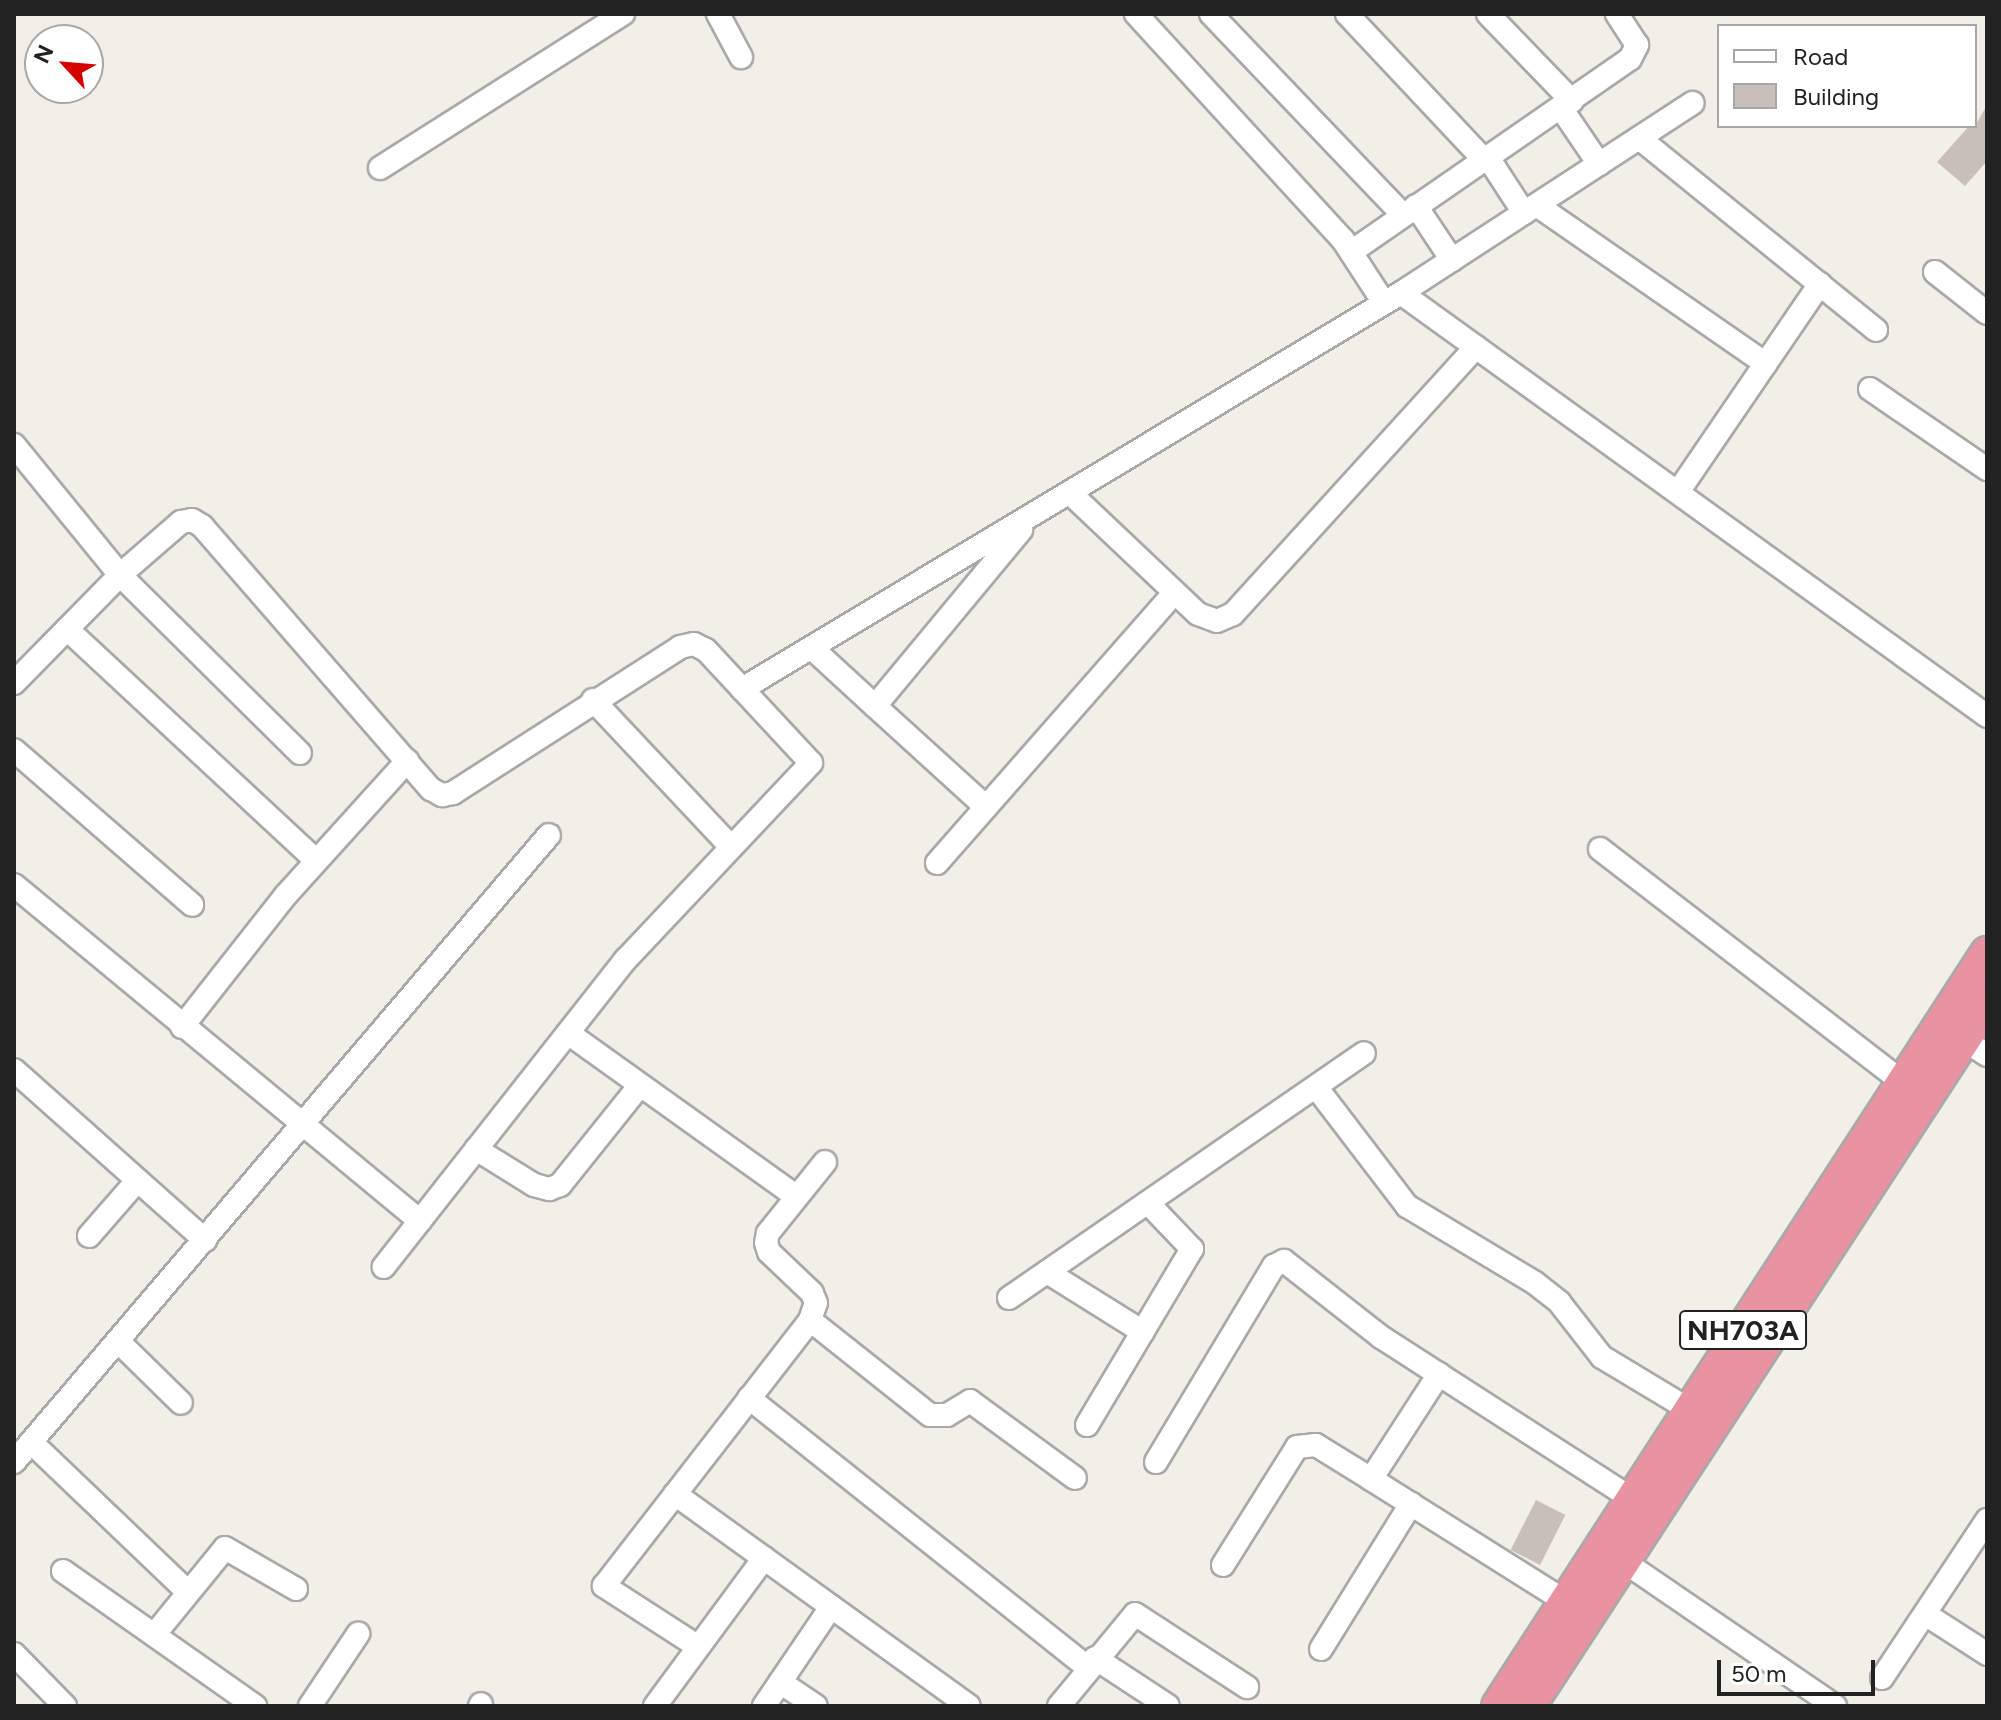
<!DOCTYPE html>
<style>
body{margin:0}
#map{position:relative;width:2001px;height:1720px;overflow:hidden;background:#f2efe9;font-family:Figtree,sans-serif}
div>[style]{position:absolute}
.building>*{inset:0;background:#c7bfb8;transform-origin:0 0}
.roads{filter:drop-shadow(2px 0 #a9a9a9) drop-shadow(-2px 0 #a9a9a9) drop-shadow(0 2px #a9a9a9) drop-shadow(0 -2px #a9a9a9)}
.minor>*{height:22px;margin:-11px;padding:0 11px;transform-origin:11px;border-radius:11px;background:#fff}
.highway>*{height:32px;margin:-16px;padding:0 16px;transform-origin:16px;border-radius:16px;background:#e892a2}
span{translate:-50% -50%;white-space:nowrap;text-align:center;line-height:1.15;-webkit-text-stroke:6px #fff;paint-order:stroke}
.shield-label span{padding:2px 6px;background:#fff;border:2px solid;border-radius:6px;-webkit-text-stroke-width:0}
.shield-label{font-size:28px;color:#222;font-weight:700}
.frame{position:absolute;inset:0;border:16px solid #222;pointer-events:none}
.legend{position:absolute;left:1717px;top:24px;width:260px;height:104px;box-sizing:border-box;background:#fff;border:2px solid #a7a7a7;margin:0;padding:10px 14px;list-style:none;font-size:24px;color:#222}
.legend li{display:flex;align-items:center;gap:16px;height:40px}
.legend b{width:40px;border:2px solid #a7a7a7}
.north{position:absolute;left:24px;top:24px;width:80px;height:80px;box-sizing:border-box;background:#fff;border:2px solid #a7a7a7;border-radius:50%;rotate:296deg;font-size:22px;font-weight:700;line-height:32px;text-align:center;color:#222}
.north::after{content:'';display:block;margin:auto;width:28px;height:36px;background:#d40000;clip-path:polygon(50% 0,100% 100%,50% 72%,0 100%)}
.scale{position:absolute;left:1717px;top:1660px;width:158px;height:36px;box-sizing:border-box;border:4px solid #222;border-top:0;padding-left:10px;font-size:24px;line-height:28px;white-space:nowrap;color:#222;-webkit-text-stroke:6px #fff;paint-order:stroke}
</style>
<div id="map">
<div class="building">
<i style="clip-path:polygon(1987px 105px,1987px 161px,1965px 186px,1937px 162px,1969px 126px,1975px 126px)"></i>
<i style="left:1536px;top:1500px;width:33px;height:56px;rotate:27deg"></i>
</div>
<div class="roads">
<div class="minor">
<i style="left:718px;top:14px;width:49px;rotate:61.9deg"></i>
<i style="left:1136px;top:14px;width:306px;rotate:47.5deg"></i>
<i style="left:1343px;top:240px;width:75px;rotate:56.9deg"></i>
<i style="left:1211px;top:14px;width:278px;rotate:46.3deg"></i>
<i style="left:1347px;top:14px;width:199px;rotate:46.8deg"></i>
<i style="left:1488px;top:14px;width:121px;rotate:46deg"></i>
<i style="left:1561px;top:108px;width:68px;rotate:55.8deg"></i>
<i style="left:1639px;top:138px;width:305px;rotate:39deg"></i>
<i style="left:1487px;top:156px;width:68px;rotate:57deg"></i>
<i style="left:380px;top:168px;width:288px;rotate:-32.4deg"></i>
<i style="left:1416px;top:206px;width:65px;rotate:56.3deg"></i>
<i style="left:1538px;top:206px;width:277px;rotate:34.7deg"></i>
<i style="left:1351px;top:252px;width:339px;rotate:-34.7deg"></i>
<i style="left:1630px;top:59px;width:16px;rotate:-63deg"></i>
<i style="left:1637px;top:45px;width:37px;rotate:-123deg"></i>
<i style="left:1935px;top:272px;width:66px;rotate:38.3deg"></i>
<i style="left:1401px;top:293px;width:723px;rotate:35.82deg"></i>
<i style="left:1870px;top:389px;width:142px;rotate:34.4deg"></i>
<i style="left:14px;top:445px;width:168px;rotate:50.8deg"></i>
<i style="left:120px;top:575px;width:253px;rotate:44.7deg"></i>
<i style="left:1678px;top:492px;width:252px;rotate:-55.7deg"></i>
<i style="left:1070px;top:493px;width:176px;rotate:43.4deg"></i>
<i style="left:1198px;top:614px;width:20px;rotate:20deg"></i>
<i style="left:1217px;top:621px;width:17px;rotate:-24deg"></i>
<i style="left:1233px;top:614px;width:361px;rotate:-47.7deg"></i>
<i style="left:67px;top:629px;width:340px;rotate:42.9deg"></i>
<i style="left:813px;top:649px;width:84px;rotate:42.6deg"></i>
<i style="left:14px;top:683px;width:151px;rotate:-45.5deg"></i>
<i style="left:120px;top:575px;width:81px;rotate:-41deg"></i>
<i style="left:181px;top:522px;width:11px;rotate:-10deg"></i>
<i style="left:192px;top:520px;width:12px;rotate:31deg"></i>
<i style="left:202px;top:526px;width:349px;rotate:49deg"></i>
<i style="left:431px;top:789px;width:13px;rotate:29deg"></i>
<i style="left:442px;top:795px;width:11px;rotate:-10deg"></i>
<i style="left:453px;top:793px;width:270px;rotate:-32.7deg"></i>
<i style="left:680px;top:647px;width:14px;rotate:-12deg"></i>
<i style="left:694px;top:644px;width:13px;rotate:27deg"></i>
<i style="left:706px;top:650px;width:154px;rotate:47.1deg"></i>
<i style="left:811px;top:763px;width:270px;rotate:133.3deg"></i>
<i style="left:626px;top:959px;width:392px;rotate:128.2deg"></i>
<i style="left:742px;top:689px;width:769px;rotate:-31deg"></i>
<i style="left:1401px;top:293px;width:348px;rotate:-33.1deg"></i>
<i style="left:593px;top:700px;width:200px;rotate:46.8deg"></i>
<i style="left:14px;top:750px;width:236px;rotate:41deg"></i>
<i style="left:986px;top:807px;width:150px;rotate:-137.7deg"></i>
<i style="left:875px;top:706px;width:229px;rotate:-50.3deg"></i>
<i style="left:1600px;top:849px;width:384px;rotate:37.6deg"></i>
<i style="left:937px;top:863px;width:359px;rotate:-48.7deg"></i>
<i style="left:14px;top:885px;width:527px;rotate:39.61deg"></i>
<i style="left:182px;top:1027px;width:168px;rotate:-51.8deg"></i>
<i style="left:286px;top:895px;width:181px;rotate:-47.9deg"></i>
<i style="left:568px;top:1033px;width:280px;rotate:35.6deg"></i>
<i style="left:1964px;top:1040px;width:27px;rotate:33deg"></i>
<i style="left:14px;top:1070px;width:256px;rotate:41.7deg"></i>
<i style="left:1316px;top:1087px;width:150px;rotate:52.6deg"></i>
<i style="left:1407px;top:1206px;width:149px;rotate:31deg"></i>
<i style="left:1535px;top:1283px;width:31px;rotate:38deg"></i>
<i style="left:1559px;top:1302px;width:70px;rotate:52deg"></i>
<i style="left:1602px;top:1357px;width:103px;rotate:31.1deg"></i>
<i style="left:476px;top:1149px;width:68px;rotate:31.8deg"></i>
<i style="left:534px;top:1185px;width:16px;rotate:15deg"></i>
<i style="left:549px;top:1189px;width:12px;rotate:-20deg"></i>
<i style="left:560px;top:1185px;width:128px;rotate:-51.3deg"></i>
<i style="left:89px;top:1236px;width:70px;rotate:-49deg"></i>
<i style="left:1047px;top:1272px;width:113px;rotate:32deg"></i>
<i style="left:1009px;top:1298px;width:431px;rotate:-34.6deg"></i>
<i style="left:810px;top:1320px;width:153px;rotate:38.4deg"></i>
<i style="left:930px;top:1415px;width:17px"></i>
<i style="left:947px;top:1415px;width:27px;rotate:-31deg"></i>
<i style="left:970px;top:1401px;width:130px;rotate:36.3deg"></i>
<i style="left:118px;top:1341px;width:88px;rotate:44.5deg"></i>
<i style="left:1439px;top:1374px;width:125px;rotate:122.9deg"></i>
<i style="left:1371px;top:1479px;width:229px;rotate:32.2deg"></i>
<i style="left:749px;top:1398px;width:433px;rotate:38.5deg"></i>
<i style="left:1087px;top:1425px;width:205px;rotate:-59.2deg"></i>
<i style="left:1192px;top:1249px;width:64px;rotate:-133.7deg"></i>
<i style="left:31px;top:1442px;width:216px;rotate:43.7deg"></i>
<i style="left:14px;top:1462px;width:824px;rotate:-49.53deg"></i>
<i style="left:1156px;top:1462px;width:229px;rotate:-59deg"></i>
<i style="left:1274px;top:1266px;width:11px;rotate:-27deg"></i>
<i style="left:1284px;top:1261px;width:123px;rotate:38.1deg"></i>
<i style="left:1381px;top:1337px;width:299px;rotate:32.8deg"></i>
<i style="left:675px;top:1494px;width:362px;rotate:35.8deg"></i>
<i style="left:1623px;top:1561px;width:257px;rotate:34.4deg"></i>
<i style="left:1223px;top:1565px;width:139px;rotate:-57.9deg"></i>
<i style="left:1297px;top:1447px;width:19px;rotate:-6deg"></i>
<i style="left:1316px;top:1445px;width:65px;rotate:31.7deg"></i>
<i style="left:63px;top:1571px;width:235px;rotate:35.1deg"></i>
<i style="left:1925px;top:1614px;width:74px;rotate:32.8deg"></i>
<i style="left:154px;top:1635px;width:112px;rotate:-50.8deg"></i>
<i style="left:225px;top:1548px;width:82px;rotate:30deg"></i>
<i style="left:697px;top:1646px;width:111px;rotate:-147.2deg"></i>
<i style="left:604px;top:1586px;width:336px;rotate:-52.2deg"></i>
<i style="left:810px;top:1320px;width:18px;rotate:-71deg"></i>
<i style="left:816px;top:1303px;width:11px;rotate:-112deg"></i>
<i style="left:812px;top:1293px;width:59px;rotate:-136.4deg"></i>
<i style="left:769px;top:1252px;width:9px;rotate:-108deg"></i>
<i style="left:766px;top:1243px;width:10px;rotate:-79deg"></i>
<i style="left:768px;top:1233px;width:91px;rotate:-51.2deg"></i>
<i style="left:1321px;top:1649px;width:171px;rotate:-58.2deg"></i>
<i style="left:14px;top:1654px;width:73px;rotate:45.6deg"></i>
<i style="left:1095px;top:1658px;width:87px;rotate:33.3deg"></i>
<i style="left:1882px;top:1678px;width:190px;rotate:-56.4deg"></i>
<i style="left:780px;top:1682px;width:43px;rotate:33.7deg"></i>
<i style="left:310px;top:1706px;width:87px;rotate:-56.3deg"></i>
<i style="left:480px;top:1706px;width:2px;rotate:-63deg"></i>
<i style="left:655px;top:1706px;width:184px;rotate:-53.6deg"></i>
<i style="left:764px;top:1706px;width:120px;rotate:-55.9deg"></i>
<i style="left:1059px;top:1706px;width:119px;rotate:-50.4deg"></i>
<i style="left:1135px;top:1614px;width:134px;rotate:33.1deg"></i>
</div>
<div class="highway">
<i style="left:1498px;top:1706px;width:898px;rotate:-57deg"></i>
<i style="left:1529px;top:1706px;width:838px;rotate:-56.88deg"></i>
</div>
</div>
<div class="shield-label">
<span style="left:1743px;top:1330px">NH703A</span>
</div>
<div class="frame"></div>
<ul class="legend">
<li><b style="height:10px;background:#fff"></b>Road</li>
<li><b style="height:22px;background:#c7bfb8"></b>Building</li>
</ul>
<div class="north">N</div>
<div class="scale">50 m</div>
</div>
